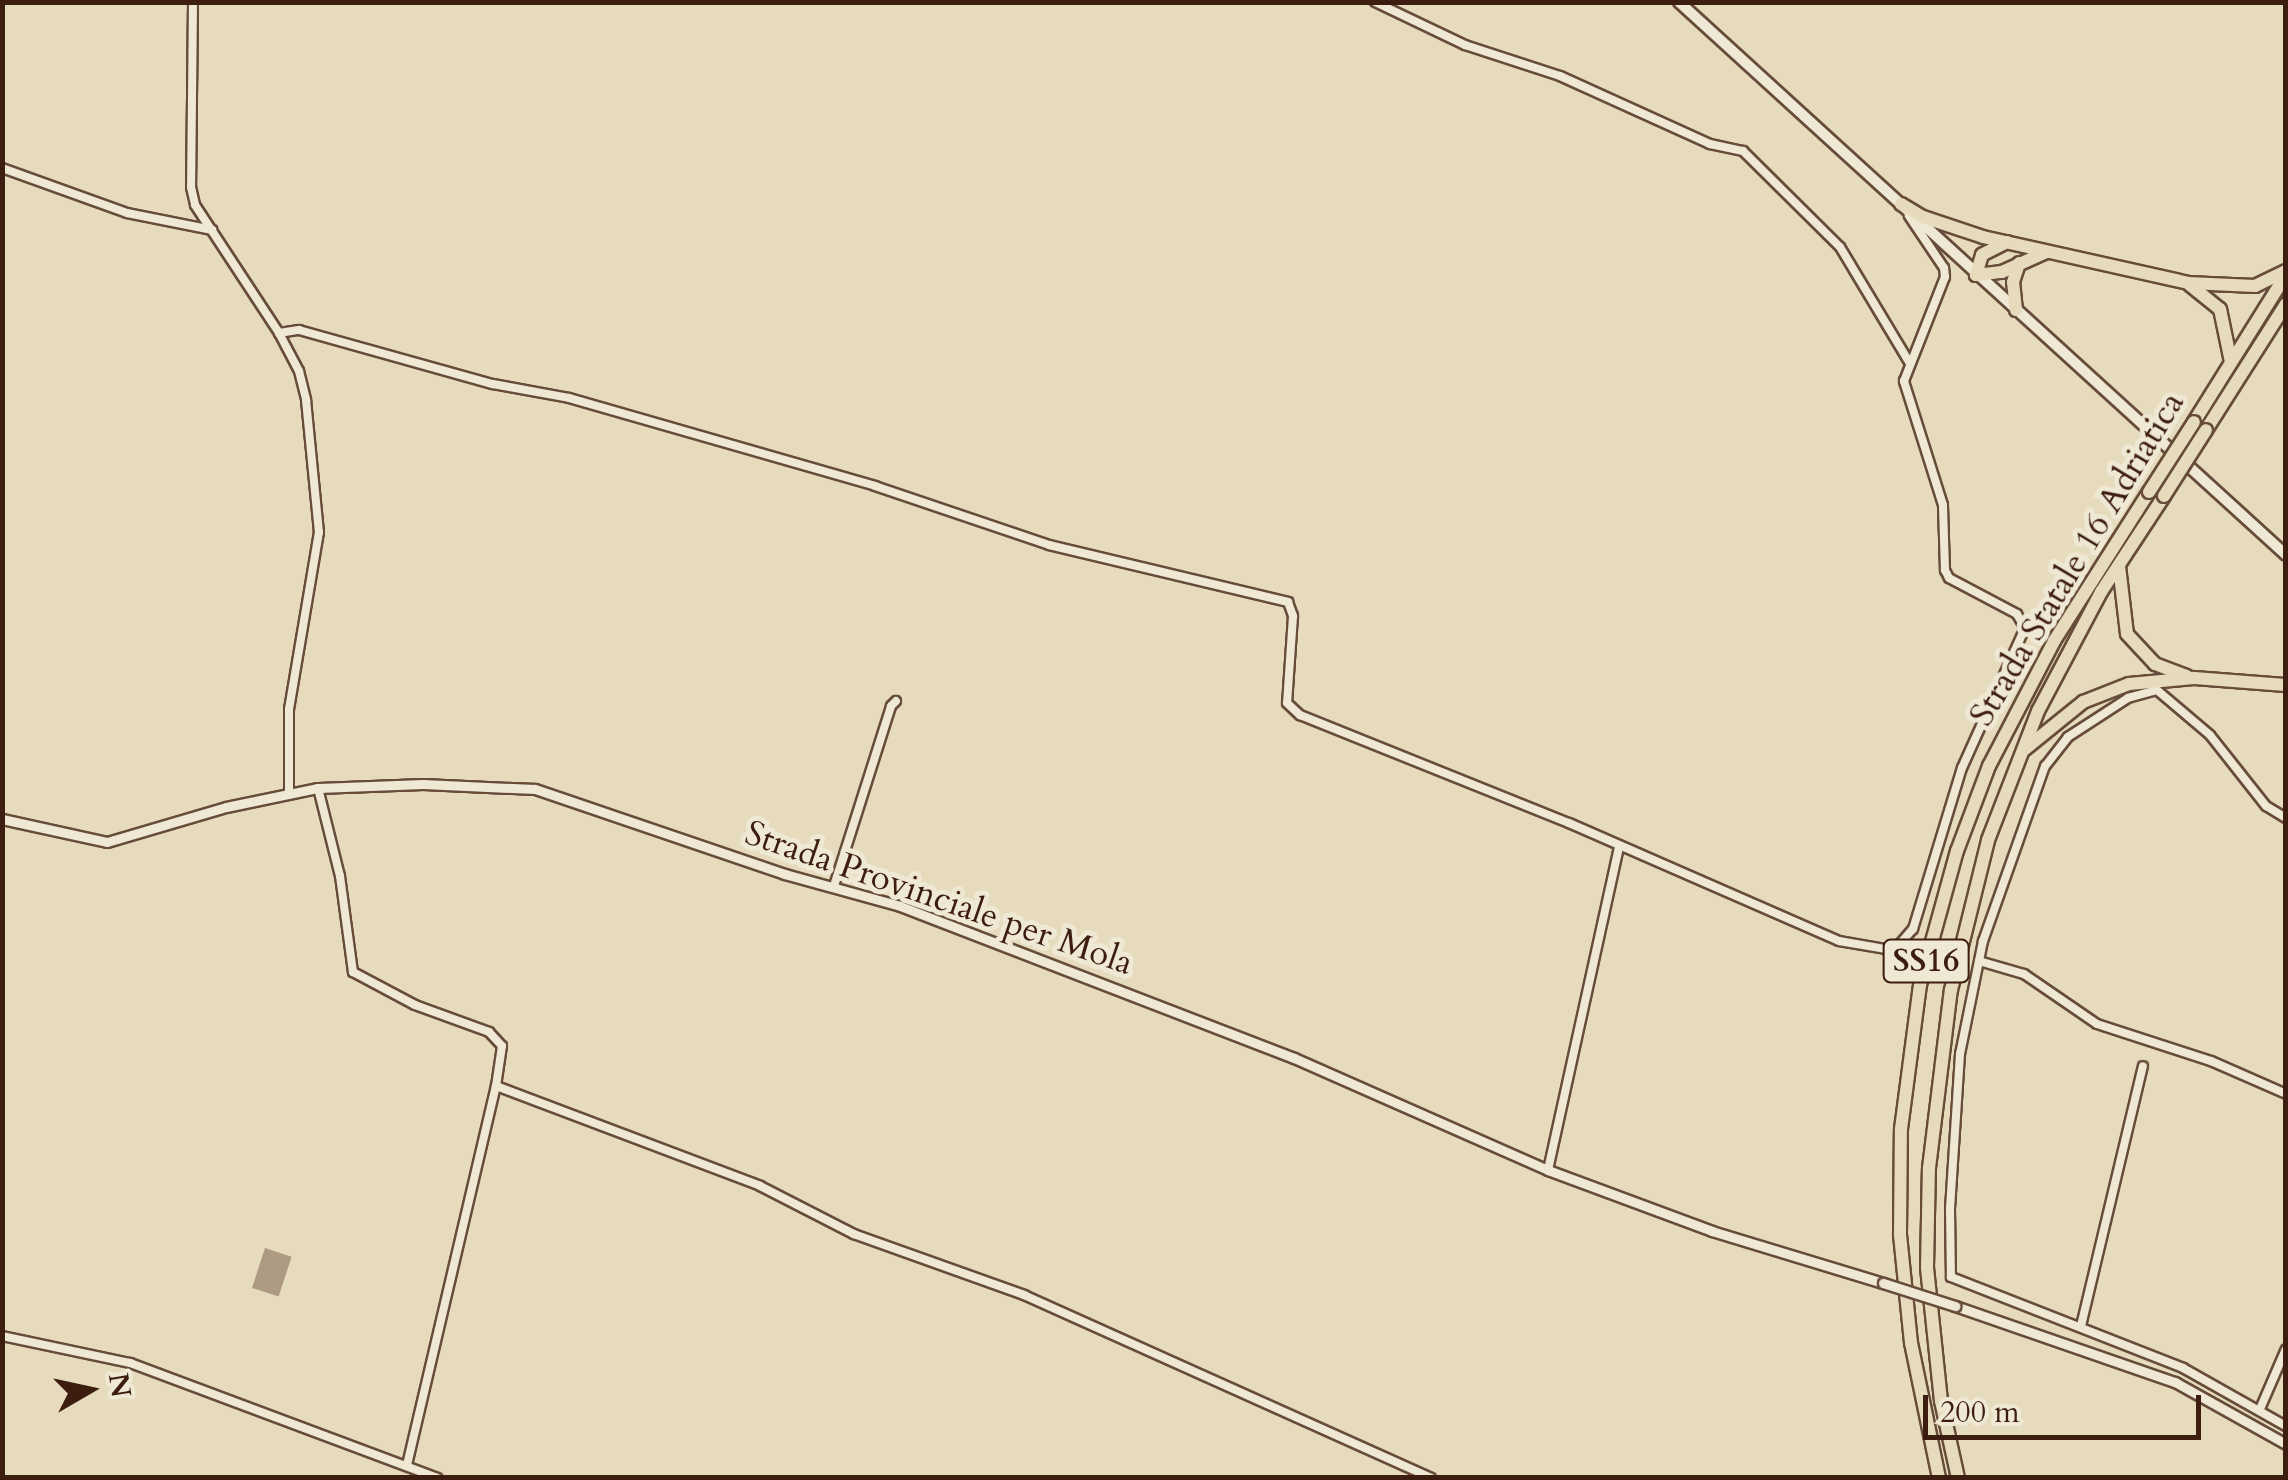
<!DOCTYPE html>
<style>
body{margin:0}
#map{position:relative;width:2288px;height:1480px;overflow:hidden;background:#e6dbbd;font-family:Cardo,serif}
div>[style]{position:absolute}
.water>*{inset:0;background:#ad9a82;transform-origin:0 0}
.roads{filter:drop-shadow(2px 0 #674c3a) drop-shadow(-2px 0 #674c3a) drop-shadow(0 2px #674c3a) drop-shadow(0 -2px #674c3a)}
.minor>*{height:8px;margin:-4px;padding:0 4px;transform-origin:4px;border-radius:4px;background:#efe8d4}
.tertiary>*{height:9px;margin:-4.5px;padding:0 4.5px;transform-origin:4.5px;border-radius:4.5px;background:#efe8d4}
.secondary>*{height:10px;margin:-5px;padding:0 5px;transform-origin:5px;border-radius:5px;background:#efe8d4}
.trunk>*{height:12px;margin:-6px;padding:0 6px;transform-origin:6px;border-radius:6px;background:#e6dbbd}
.bridges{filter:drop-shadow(2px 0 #674c3a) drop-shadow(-2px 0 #674c3a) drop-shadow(0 2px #674c3a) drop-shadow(0 -2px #674c3a)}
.tertiary-bridge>*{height:9px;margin:-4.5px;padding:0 4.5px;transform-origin:4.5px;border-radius:4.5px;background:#efe8d4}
.trunk-bridge>*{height:12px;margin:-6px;padding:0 6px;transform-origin:6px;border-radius:6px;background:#e6dbbd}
span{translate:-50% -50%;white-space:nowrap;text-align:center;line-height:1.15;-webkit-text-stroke:10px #efe8d4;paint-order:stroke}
.shield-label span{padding:2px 8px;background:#efe8d4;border:2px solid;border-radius:8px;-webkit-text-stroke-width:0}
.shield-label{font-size:32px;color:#3d1d0f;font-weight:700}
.street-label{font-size:35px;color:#3d1d0f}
.frame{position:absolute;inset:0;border:5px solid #3d1d0f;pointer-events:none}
.north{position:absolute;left:40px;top:1340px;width:100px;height:100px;-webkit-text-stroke:8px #efe8d4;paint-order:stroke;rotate:81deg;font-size:28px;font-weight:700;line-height:40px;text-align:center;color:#3d1d0f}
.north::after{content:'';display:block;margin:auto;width:35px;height:45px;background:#3d1d0f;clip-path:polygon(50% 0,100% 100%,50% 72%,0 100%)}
.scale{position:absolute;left:1923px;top:1395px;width:278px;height:45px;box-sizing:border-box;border:5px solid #3d1d0f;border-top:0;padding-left:12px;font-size:30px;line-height:35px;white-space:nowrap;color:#3d1d0f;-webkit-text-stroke:8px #efe8d4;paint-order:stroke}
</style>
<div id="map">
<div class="water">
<i style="left:265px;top:1248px;width:28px;height:42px;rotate:18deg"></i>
</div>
<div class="roads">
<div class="minor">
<i style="left:193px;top:2px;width:185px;rotate:90.6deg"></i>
<i style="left:191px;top:187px;width:18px;rotate:77deg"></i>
<i style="left:195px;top:205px;width:153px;rotate:56.7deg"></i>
<i style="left:279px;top:333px;width:20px;rotate:-9deg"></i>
<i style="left:299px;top:330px;width:201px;rotate:15.6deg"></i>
<i style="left:493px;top:384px;width:77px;rotate:10.4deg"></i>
<i style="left:569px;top:398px;width:318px;rotate:16deg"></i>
<i style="left:875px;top:486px;width:184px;rotate:18.7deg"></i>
<i style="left:1049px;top:545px;width:246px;rotate:13.4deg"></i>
<i style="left:1288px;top:602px;width:15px;rotate:70deg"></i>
<i style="left:1293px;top:616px;width:87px;rotate:93.9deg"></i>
<i style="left:1287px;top:703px;width:18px;rotate:43deg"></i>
<i style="left:1300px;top:715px;width:290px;rotate:21.9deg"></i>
<i style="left:1569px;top:823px;width:295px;rotate:23.6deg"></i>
<i style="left:1839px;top:941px;width:48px;rotate:9.7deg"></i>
<i style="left:1886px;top:949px;width:12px;rotate:-14deg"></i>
<i style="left:1898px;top:946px;width:23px;rotate:-49deg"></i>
<i style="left:1913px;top:929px;width:168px;rotate:-73.1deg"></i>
<i style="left:1962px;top:768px;width:154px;rotate:-65.8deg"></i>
<i style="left:2025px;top:628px;width:16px;rotate:-120deg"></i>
<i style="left:2017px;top:614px;width:77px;rotate:-152.1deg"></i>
<i style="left:1949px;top:578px;width:9px;rotate:-117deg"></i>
<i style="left:1945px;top:570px;width:65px;rotate:-91.8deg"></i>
<i style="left:1943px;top:505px;width:130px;rotate:-107.5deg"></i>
<i style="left:1904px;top:381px;width:112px;rotate:-68.5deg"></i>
<i style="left:1945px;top:277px;width:9px;rotate:-96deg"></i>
<i style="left:1944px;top:268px;width:63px;rotate:-123.9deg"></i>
<i style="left:1375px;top:2px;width:100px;rotate:25.5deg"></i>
<i style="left:1465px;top:45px;width:100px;rotate:18.1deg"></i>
<i style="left:1560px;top:76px;width:165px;rotate:24.4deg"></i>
<i style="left:1710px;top:144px;width:34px;rotate:12deg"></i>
<i style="left:1743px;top:151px;width:136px;rotate:44.7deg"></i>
<i style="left:1840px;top:247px;width:134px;rotate:59deg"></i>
<i style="left:2px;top:168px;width:133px;rotate:19.8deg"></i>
<i style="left:127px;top:213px;width:87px;rotate:11.3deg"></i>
<i style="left:279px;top:333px;width:43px;rotate:62.2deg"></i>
<i style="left:299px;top:371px;width:30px;rotate:76deg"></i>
<i style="left:306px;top:400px;width:133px;rotate:84.4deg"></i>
<i style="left:319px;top:532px;width:180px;rotate:99.6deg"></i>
<i style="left:289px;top:709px;width:83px;rotate:90deg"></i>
<i style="left:318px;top:788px;width:91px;rotate:76deg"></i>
<i style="left:340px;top:876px;width:97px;rotate:82.3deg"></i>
<i style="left:353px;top:972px;width:70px;rotate:28deg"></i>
<i style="left:415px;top:1005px;width:79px;rotate:20deg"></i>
<i style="left:489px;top:1032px;width:19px;rotate:47deg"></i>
<i style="left:502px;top:1046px;width:40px;rotate:98.5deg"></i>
<i style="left:496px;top:1086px;width:282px;rotate:20.7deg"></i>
<i style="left:760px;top:1186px;width:106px;rotate:27.1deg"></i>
<i style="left:854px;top:1234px;width:181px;rotate:19.7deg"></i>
<i style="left:1024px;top:1295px;width:446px;rotate:24.2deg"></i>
<i style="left:2286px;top:818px;width:23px;rotate:-149deg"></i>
<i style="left:2266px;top:806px;width:90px;rotate:-128.3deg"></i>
<i style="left:2210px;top:735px;width:70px;rotate:-139.7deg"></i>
<i style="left:2157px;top:690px;width:30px;rotate:165deg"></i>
<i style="left:2128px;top:698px;width:72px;rotate:147deg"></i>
<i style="left:2068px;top:737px;width:37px;rotate:128deg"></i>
<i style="left:2045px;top:766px;width:186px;rotate:109.5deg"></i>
<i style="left:1983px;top:941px;width:115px;rotate:101.5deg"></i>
<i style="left:1960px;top:1054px;width:155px;rotate:93.7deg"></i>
<i style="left:1950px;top:1209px;width:68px;rotate:89.2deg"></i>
<i style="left:1951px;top:1277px;width:249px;rotate:21.4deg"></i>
<i style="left:2183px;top:1368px;width:118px;rotate:29.4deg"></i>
<i style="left:834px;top:886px;width:189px;rotate:-72.4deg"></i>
<i style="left:891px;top:706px;width:7px;rotate:-45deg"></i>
<i style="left:1979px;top:961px;width:47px;rotate:16.1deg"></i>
<i style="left:2024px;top:974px;width:88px;rotate:34.4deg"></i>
<i style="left:2097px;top:1024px;width:120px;rotate:18deg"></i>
<i style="left:2211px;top:1061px;width:82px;rotate:23.7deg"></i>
<i style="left:1548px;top:1170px;width:332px;rotate:-77.6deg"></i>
<i style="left:2081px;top:1326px;width:267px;rotate:-76.6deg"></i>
<i style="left:2px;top:1336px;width:131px;rotate:11.9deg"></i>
<i style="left:130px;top:1363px;width:328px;rotate:20.5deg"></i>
<i style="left:2260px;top:1409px;width:65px;rotate:-66.6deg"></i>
<i style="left:407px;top:1465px;width:389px;rotate:-76.8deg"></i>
</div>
<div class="tertiary">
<i style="left:2px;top:819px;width:107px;rotate:12.4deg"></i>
<i style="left:107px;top:842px;width:124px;rotate:-16.4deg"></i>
<i style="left:226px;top:807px;width:94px;rotate:-11.7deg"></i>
<i style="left:318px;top:788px;width:105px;rotate:-2.2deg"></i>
<i style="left:423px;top:784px;width:112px;rotate:2.6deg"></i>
<i style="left:535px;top:789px;width:264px;rotate:18.8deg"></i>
<i style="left:785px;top:874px;width:119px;rotate:15.5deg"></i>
<i style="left:900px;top:906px;width:422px;rotate:21.1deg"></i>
<i style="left:1294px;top:1058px;width:278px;rotate:23.8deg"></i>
<i style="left:1548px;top:1170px;width:175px;rotate:20.4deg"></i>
<i style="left:1712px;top:1231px;width:179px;rotate:16.9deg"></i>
<i style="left:1955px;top:1306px;width:233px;rotate:19.1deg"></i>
<i style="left:2175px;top:1382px;width:127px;rotate:29.2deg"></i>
</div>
<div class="secondary">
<i style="left:1679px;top:2px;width:821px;rotate:42.33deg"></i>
</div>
<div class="trunk">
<i style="left:1901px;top:204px;width:26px;rotate:31deg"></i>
<i style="left:1923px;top:217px;width:63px;rotate:18.4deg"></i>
<i style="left:1983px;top:237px;width:210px;rotate:12.6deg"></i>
<i style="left:2188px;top:283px;width:67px;rotate:2.6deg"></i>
<i style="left:2255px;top:286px;width:34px;rotate:-26deg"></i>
<i style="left:2007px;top:242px;width:28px;rotate:153deg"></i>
<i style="left:1982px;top:255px;width:21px;rotate:107deg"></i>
<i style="left:1976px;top:275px;width:26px;rotate:-7deg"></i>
<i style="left:2002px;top:272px;width:48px;rotate:-24.4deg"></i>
<i style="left:2190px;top:285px;width:38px;rotate:39deg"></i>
<i style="left:2220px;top:309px;width:54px;rotate:78.3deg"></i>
<i style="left:2016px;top:310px;width:28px;rotate:-96deg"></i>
<i style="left:2013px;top:282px;width:20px;rotate:-72deg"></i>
<i style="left:2194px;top:422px;width:173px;rotate:-58deg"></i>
<i style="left:2206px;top:430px;width:149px;rotate:-57.6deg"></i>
<i style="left:2119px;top:566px;width:68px;rotate:83.3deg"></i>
<i style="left:2127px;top:634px;width:41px;rotate:47deg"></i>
<i style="left:2155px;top:664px;width:34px;rotate:21deg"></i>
<i style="left:2025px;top:749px;width:75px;rotate:-39deg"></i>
<i style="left:2083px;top:702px;width:49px;rotate:-21.4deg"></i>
<i style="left:2129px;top:684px;width:65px;rotate:-5.3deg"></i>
<i style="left:2194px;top:678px;width:92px;rotate:4.4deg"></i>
<i style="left:1939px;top:1478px;width:138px;rotate:-101.7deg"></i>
<i style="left:1911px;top:1343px;width:110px;rotate:-95.8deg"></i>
<i style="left:1900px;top:1234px;width:105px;rotate:-89.5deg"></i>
<i style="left:1901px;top:1129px;width:145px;rotate:-82.5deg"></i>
<i style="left:1920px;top:985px;width:139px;rotate:-74.6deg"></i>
<i style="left:1957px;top:851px;width:91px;rotate:-69.4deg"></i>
<i style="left:1989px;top:766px;width:141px;rotate:-62.5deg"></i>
<i style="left:2054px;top:641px;width:177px;rotate:-57.5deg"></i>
<i style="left:1958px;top:1478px;width:79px;rotate:-102.4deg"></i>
<i style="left:1941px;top:1401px;width:134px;rotate:-96deg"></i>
<i style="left:1927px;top:1268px;width:100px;rotate:-88.9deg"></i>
<i style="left:1929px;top:1168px;width:179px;rotate:-83deg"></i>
<i style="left:1951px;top:990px;width:154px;rotate:-76.1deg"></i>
<i style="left:1988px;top:840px;width:138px;rotate:-68.8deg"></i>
<i style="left:2038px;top:711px;width:135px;rotate:-62.1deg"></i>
<i style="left:2101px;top:592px;width:115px;rotate:-56.7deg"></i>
</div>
</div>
<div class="bridges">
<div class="tertiary-bridge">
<i style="left:1883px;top:1283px;width:76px;rotate:17.7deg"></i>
</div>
<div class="trunk-bridge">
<i style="left:2149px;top:492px;width:83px;rotate:-57.3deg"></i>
<i style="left:2164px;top:496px;width:78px;rotate:-57.5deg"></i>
</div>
</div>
<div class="shield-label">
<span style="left:1926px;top:961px">SS16</span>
</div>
<div class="street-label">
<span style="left:2077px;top:559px;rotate:-59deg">Strada Statale 16 Adriatica</span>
<span style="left:939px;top:898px;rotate:19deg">Strada Provinciale per Mola</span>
</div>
<div class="frame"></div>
<div class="north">N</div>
<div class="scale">200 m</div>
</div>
